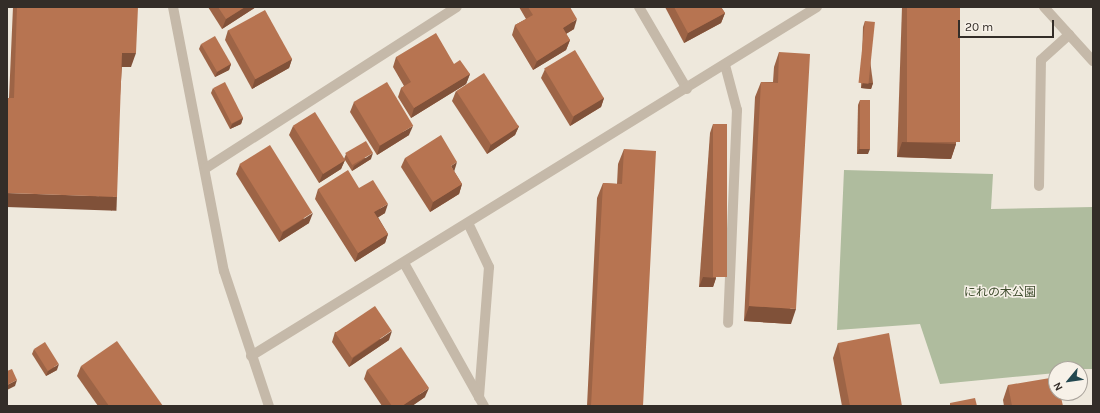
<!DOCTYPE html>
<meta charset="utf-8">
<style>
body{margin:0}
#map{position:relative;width:1100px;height:413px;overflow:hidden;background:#eee8dc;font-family:Karla,"Noto Sans JP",sans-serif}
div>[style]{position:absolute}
.green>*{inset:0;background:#afbc9e}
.service>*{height:10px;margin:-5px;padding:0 5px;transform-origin:5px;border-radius:5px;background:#c5b9a9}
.minor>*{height:10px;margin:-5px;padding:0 5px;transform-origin:5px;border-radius:5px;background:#c5b9a9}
.wall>*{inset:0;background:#9d6446}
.shaded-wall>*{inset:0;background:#805139;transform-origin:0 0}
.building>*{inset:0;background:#b77451;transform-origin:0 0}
span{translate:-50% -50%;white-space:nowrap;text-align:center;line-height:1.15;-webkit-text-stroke:3px #f7f1e8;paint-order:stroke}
.park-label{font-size:12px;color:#404e2f}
.frame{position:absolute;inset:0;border:8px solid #332d28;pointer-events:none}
.north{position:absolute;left:1048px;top:361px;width:40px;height:40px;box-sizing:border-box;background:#f7f1e8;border:1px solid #a9a39b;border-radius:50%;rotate:241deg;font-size:11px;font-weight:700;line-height:16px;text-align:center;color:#332d28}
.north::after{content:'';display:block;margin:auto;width:14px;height:18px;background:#234850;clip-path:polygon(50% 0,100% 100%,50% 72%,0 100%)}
.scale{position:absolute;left:958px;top:20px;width:96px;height:18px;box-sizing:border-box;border:2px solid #332d28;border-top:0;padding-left:5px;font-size:12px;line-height:14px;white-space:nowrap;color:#332d28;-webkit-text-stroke:3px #f7f1e8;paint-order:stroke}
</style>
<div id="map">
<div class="green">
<i style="clip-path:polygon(844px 170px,993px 174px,991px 209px,1093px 207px,1093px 369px,1056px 369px,1056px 373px,940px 384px,920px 324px,837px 330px)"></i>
</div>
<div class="service">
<i style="left:725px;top:65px;width:47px;rotate:75.1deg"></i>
<i style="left:737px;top:110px;width:213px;rotate:92.4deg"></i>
<i style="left:1039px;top:186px;width:126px;rotate:-89.1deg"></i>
<i style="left:1041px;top:60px;width:38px;rotate:-42deg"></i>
<i style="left:468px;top:223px;width:49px;rotate:64.5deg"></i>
<i style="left:489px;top:267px;width:131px;rotate:94.4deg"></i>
<i style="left:404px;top:263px;width:164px;rotate:60.8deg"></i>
</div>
<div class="minor">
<i style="left:173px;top:7px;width:269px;rotate:79.1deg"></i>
<i style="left:224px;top:271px;width:142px;rotate:71.6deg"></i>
<i style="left:639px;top:7px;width:95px;rotate:59.7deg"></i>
<i style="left:1044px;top:7px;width:73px;rotate:47.8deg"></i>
<i style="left:206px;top:168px;width:298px;rotate:-32.7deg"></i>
<i style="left:251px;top:356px;width:665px;rotate:-31.66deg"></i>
</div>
<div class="wall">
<i style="clip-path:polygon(13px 7px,17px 7px,131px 67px,122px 67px,112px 211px,9px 98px)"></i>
<i style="clip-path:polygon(208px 7px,256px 7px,222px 29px)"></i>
<i style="clip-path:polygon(519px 7px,570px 7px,574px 29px,566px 34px,570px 40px,566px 50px,533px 70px,512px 35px,515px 25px,526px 19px)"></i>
<i style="clip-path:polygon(665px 7px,721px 7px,725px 13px,721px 23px,684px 43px)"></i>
<i style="clip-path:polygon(902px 7px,960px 7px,956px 144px,951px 159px,897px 157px)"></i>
<i style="clip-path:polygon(865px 21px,873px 83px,871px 89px,861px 88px,863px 27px)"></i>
<i style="clip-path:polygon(228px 30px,292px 59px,289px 68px,252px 89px,225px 40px)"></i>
<i style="clip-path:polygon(201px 44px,231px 64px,229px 70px,215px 77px,199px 49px)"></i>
<i style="clip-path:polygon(779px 52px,791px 324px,744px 321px,755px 97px,761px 82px,773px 82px,774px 67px)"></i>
<i style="clip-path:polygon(396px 57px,454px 64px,470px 74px,466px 84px,411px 118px,398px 97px,401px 88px,404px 86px,393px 67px)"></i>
<i style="clip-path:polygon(545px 69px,604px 98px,601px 107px,570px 126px,541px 78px)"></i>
<i style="clip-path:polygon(213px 88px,243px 118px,241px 124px,230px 129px,211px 93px)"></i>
<i style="clip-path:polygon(456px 91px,519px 126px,515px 135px,487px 154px,452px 101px)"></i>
<i style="clip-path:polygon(860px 100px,868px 154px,857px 154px,858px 105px)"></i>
<i style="clip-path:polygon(354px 102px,409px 135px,377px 155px,350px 112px)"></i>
<i style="clip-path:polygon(713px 124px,716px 278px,713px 287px,699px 287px,710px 133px)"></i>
<i style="clip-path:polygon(293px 126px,344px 159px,346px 154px,371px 159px,352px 171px,345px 160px,341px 169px,319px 183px,289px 135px)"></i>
<i style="clip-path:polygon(624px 149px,643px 406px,587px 406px,597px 198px,603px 183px,617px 184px,618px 164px)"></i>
<i style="clip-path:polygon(405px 158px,454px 171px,462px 184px,459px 194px,430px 212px,401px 167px)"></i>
<i style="clip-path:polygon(240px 164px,309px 223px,279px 242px,236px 174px)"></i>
<i style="clip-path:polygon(359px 188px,385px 213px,378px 217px,388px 234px,385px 243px,355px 262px,315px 199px,318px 189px)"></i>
<i style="clip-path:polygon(335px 332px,389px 340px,349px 367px,332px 342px)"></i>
<i style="clip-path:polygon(838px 343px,902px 406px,842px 406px,833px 358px)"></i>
<i style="clip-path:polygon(34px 349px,57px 370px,46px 376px,32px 354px)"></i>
<i style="clip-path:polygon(81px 366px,163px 406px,98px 406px,77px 376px)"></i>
<i style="clip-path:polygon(367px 370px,425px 397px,412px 406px,382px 406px,364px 379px)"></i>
<i style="clip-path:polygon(1008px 385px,1063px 406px,1004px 406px,1003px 400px)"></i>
</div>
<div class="shaded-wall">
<i style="clip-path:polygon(245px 7px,256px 7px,222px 29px,226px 19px)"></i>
<i style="clip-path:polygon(725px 13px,721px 23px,684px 43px,688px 33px)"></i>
<i style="clip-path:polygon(577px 19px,574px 29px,559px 38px,563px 28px)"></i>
<i style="clip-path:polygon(570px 40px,566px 50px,533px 70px,537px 61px)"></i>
<i style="clip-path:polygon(122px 53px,136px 53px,131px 67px,117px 67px)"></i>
<i style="clip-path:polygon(292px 59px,289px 68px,252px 89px,255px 79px)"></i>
<i style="clip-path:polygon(231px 64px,229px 70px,215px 77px,217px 72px)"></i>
<i style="clip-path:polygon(470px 74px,466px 84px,411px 118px,414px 108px)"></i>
<i style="clip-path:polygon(863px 83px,873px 83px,871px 89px,861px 88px)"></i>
<i style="clip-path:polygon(604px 98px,601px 107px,570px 126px,574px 116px)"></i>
<i style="clip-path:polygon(243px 118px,241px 124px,230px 129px,232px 124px)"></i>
<i style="clip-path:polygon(413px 126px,409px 135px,377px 155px,380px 145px)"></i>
<i style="clip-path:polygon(519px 126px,515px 135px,487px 154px,491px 144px)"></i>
<i style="clip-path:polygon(902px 142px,956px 144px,951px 159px,897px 157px)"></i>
<i style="clip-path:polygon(859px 149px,870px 149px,868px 154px,857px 154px)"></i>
<i style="clip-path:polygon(373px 153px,371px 159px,352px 171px,354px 166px)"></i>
<i style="clip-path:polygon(345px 160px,341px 169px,319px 183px,323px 173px)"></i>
<i style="clip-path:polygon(457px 162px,454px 172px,451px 166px)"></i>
<i style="clip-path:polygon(462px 184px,459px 194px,430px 212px,433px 202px)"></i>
<i style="left:7px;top:193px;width:110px;height:14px;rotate:2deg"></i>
<i style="clip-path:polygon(388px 204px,385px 213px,371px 222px,374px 212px)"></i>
<i style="clip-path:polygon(313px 213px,309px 223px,279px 242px,283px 232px)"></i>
<i style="clip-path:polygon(388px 234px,385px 243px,355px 262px,358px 253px)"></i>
<i style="clip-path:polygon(703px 277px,716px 278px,713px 287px,699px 287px)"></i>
<i style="clip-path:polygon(749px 306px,796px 309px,791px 324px,744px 321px)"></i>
<i style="clip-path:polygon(392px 331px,389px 340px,349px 367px,353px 358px)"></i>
<i style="clip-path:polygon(59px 364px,57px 370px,46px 376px,48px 371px)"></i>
<i style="clip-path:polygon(17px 380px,15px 386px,7px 390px,7px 385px)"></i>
<i style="clip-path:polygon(429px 388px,425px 397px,412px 406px,402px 406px)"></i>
</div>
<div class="building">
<i style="clip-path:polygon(17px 7px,138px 7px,136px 53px,122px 53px,117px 197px,7px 193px,7px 98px,14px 98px)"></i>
<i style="clip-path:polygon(218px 7px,245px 7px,226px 19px)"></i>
<i style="clip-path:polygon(528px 7px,570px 7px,577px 19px,563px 28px,570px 40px,537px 61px,515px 25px,533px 15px)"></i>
<i style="clip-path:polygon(674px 7px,721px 7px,725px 13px,688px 33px)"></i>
<i style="left:907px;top:7px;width:53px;height:135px"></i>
<i style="left:265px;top:10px;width:56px;height:42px;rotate:61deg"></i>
<i style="left:865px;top:21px;width:10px;height:62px;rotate:6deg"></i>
<i style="clip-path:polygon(436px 33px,454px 64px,460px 60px,470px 74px,414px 108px,401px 88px,411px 82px,396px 57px)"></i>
<i style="left:215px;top:36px;width:32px;height:16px;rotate:60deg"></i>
<i style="left:575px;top:50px;width:56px;height:36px;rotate:59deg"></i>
<i style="clip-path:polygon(779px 52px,810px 54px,796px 309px,749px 306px,761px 82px,778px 83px)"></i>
<i style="left:484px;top:73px;width:64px;height:33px;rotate:57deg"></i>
<i style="left:225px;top:82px;width:40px;height:13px;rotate:63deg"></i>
<i style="left:387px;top:82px;width:51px;height:39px;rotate:59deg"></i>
<i style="left:860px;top:100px;width:10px;height:49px"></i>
<i style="left:315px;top:112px;width:57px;height:26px;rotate:58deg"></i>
<i style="left:713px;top:124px;width:14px;height:153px"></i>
<i style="clip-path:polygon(441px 135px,457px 162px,451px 166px,462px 184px,433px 202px,405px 158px)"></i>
<i style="left:366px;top:141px;width:14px;height:24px;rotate:60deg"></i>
<i style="left:270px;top:145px;width:80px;height:36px;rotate:58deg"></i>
<i style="clip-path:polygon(624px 149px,656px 151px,643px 406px,591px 406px,603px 183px,622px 184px)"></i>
<i style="clip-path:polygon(348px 170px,359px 188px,373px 180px,388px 204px,374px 212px,388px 234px,358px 253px,318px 189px)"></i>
<i style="left:375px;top:306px;width:30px;height:48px;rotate:56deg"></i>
<i style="clip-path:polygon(889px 333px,902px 406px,850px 406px,838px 343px)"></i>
<i style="clip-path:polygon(117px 341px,163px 406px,109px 406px,81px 366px)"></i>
<i style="left:45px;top:342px;width:26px;height:13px;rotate:58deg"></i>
<i style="clip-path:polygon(401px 347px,429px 388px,402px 406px,392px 406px,367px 370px)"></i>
<i style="clip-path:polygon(12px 369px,17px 380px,7px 385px,7px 371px)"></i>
<i style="clip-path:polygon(1056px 377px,1056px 393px,1060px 393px,1063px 406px,1012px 406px,1008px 385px)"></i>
<i style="clip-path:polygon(975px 398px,977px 406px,950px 406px,950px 403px)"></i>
</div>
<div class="park-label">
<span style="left:1000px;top:293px">にれの木公園</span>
</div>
<div class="frame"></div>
<div class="north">N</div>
<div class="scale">20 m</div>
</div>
